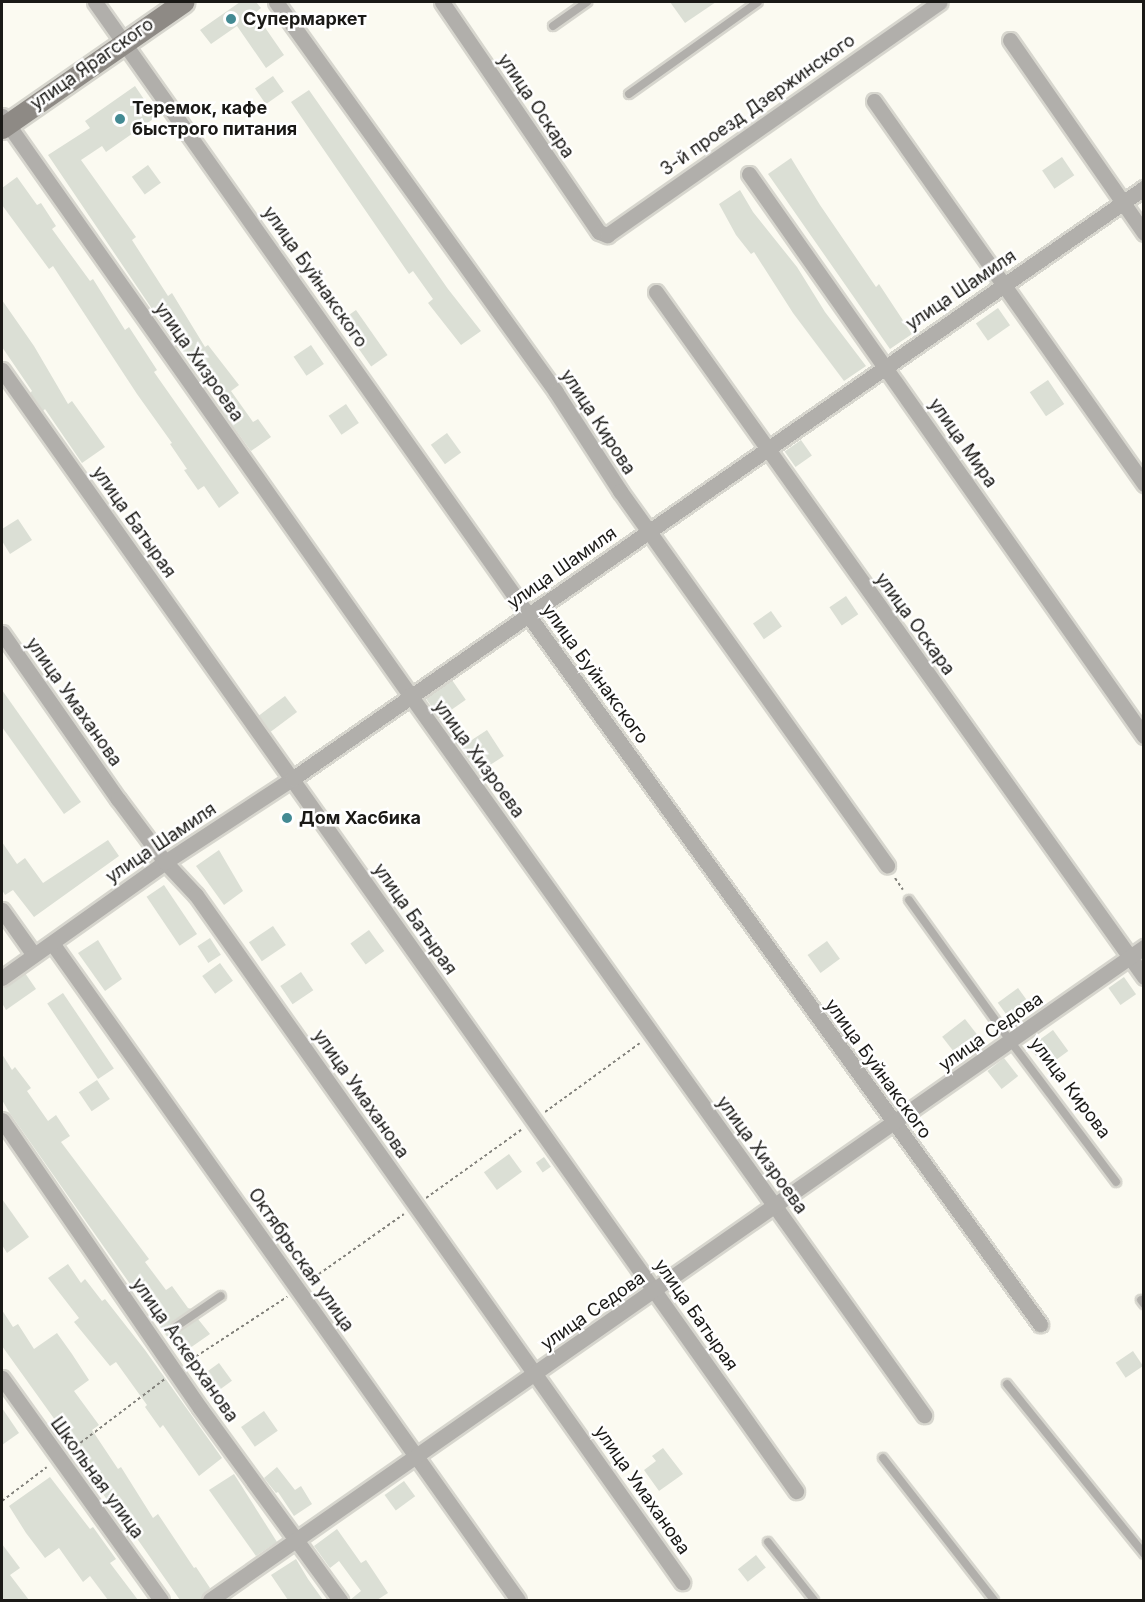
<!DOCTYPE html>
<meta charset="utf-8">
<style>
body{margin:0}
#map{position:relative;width:1145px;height:1602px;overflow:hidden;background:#fbfaf1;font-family:Inter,sans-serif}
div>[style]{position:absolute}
.building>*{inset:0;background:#dbdfd5;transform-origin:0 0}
.path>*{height:2px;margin-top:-1px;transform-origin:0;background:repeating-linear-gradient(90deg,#82817b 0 3px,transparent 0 6px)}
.roads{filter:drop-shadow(2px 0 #d7d6ce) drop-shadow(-2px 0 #d7d6ce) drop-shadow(0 2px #d7d6ce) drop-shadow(0 -2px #d7d6ce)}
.lane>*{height:8px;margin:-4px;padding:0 4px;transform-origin:4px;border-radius:4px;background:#b1afab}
.street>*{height:15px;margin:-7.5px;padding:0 7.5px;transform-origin:7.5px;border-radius:7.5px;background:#b1afab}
.secondary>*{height:21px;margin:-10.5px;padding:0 10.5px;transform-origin:10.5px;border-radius:10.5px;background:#8e8a85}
.dots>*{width:16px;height:16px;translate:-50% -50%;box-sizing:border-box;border:3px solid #fff;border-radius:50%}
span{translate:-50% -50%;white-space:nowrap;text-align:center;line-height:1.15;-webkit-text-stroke:5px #fff;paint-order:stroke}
.poi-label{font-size:18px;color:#1a1916;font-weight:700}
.left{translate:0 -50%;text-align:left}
.street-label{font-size:18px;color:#1a1916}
.frame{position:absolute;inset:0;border:3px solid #1a1916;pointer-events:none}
</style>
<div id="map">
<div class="building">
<i style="clip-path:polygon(240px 2px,256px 2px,261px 8px,255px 13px,284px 55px,266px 68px,237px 26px,211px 44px,200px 30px)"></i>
<i style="clip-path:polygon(670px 2px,716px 2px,685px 23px)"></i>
<i style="left:273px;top:76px;width:19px;height:22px;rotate:55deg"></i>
<i style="clip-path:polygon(135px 86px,156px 117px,106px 152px,102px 146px,81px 160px,136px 237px,132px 240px,168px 296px,172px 293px,205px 347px,208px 345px,239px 385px,231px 391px,253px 422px,258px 419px,271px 437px,251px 451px,219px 407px,224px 403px,204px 373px,201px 375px,167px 331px,48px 155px,90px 128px,85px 121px)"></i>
<i style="clip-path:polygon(309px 90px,448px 289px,481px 331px,461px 345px,428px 303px,433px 299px,413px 271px,409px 274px,291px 102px)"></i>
<i style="left:1062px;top:157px;width:22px;height:24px;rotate:56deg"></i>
<i style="clip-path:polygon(791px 158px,820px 205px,876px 287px,879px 284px,912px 334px,890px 349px,768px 174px)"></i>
<i style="left:148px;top:165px;width:22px;height:20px;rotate:54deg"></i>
<i style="clip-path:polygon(17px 177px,37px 205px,41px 203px,56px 226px,52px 229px,90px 281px,93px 279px,125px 330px,129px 327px,157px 370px,154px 372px,239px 493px,219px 508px,204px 486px,198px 490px,184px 470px,187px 469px,170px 444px,172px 443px,137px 394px,53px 266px,49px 269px,2px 205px,2px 188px)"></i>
<i style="clip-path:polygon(740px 190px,753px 212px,797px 267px,825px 312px,866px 366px,844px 381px,793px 313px,754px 252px,751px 254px,736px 235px,719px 204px)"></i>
<i style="clip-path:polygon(2px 300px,34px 346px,68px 404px,72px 401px,105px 447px,82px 463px,45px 409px,43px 411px,30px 393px,32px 391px,2px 347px)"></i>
<i style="left:998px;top:308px;width:21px;height:27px;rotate:55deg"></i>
<i style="left:356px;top:310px;width:55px;height:20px;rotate:55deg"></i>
<i style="left:311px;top:345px;width:23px;height:21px;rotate:56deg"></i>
<i style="left:1048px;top:380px;width:29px;height:22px;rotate:56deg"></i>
<i style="left:346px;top:404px;width:23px;height:21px;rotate:56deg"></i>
<i style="left:447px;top:433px;width:24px;height:20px;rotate:54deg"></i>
<i style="left:801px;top:440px;width:19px;height:20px;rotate:55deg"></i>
<i style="clip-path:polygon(18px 519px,32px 540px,10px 554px,2px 541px,2px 529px)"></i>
<i style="left:846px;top:596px;width:22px;height:20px;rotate:56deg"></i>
<i style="left:771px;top:611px;width:19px;height:22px;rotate:55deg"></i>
<i style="left:452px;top:680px;width:24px;height:32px;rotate:55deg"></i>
<i style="clip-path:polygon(2px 690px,81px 802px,64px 814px,2px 727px)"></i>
<i style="left:285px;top:696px;width:20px;height:33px;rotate:53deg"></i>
<i style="left:487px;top:730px;width:31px;height:31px;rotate:57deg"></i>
<i style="clip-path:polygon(108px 840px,119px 856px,34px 917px,13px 890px,5px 895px,2px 890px,2px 842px,17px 864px,25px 858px,43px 883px)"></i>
<i style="clip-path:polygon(219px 850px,243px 891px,224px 905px,196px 866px)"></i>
<i style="left:164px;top:885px;width:59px;height:21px;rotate:56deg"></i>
<i style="left:273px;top:926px;width:23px;height:29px;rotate:56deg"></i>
<i style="left:369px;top:930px;width:26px;height:23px;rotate:54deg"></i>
<i style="left:210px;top:938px;width:20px;height:15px;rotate:57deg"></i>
<i style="clip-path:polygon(98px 940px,122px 979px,105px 991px,78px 953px)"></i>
<i style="left:827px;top:941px;width:22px;height:24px;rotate:54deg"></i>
<i style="left:220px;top:963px;width:22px;height:22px;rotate:54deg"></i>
<i style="left:301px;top:972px;width:22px;height:25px;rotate:56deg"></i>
<i style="clip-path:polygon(25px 973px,36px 989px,6px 1010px,2px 1003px,2px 988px)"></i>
<i style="left:1124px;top:977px;width:21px;height:19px;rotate:55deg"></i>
<i style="left:1018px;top:988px;width:26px;height:25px;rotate:54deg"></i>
<i style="left:63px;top:993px;width:91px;height:19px;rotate:56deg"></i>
<i style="left:965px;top:1019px;width:24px;height:29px;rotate:52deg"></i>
<i style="left:1053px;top:1030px;width:26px;height:29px;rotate:54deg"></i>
<i style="clip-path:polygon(2px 1054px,12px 1070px,15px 1067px,31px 1088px,27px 1091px,48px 1121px,56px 1115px,70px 1136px,61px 1142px,149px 1259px,145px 1262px,166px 1290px,172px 1286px,188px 1308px,192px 1309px,173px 1321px,172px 1330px,180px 1331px,198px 1319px,210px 1334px,180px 1355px,9px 1112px,2px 1100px)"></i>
<i style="left:1004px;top:1058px;width:23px;height:21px;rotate:52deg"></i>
<i style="left:97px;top:1080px;width:23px;height:22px;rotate:56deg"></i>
<i style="left:509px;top:1154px;width:22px;height:31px;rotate:54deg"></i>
<i style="left:544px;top:1157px;width:12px;height:10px;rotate:55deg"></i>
<i style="clip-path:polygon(2px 1199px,29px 1237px,7px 1253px,2px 1245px)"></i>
<i style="clip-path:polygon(68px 1264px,81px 1283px,85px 1279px,102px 1301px,105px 1299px,145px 1350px,222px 1458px,199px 1476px,163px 1425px,160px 1428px,145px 1407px,147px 1405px,116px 1362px,110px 1366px,74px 1322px,79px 1318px,48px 1278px)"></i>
<i style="clip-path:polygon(2px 1310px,13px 1327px,18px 1324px,34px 1349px,57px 1333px,72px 1354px,89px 1380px,74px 1391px,99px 1425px,92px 1430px,118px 1469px,121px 1467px,153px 1518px,158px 1514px,194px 1568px,196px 1567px,210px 1588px,200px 1600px,180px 1600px,115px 1507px,113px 1509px,76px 1453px,78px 1452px,2px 1346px)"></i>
<i style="left:1133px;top:1351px;width:18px;height:21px;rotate:56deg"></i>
<i style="left:219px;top:1363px;width:22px;height:22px;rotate:54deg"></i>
<i style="clip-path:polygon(2px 1408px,19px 1433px,2px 1445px)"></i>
<i style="left:264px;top:1411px;width:24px;height:28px;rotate:55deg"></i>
<i style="clip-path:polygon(663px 1448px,683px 1474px,659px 1491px,644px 1470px,656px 1461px,652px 1456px)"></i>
<i style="clip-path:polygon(277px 1467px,295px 1490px,301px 1486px,312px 1504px,294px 1516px,278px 1492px,276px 1493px,264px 1478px)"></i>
<i style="clip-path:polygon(234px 1474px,277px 1542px,256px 1556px,209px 1490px)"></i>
<i style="clip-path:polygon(50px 1477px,90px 1529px,93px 1527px,116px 1559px,110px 1563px,138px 1600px,108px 1600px,90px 1576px,83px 1582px,59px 1548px,45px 1558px,26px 1533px,9px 1506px)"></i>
<i style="left:404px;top:1481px;width:19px;height:24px;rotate:54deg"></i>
<i style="clip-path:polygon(337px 1529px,361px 1563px,366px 1560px,388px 1593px,377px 1600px,350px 1600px,361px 1591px,339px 1561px,330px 1568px,314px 1546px)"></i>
<i style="clip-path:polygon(2px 1544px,20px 1568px,10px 1575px,29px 1600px,2px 1600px)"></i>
<i style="left:756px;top:1555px;width:16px;height:23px;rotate:52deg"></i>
<i style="clip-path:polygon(296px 1559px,308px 1579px,323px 1600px,288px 1600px,271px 1575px)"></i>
</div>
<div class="path">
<i style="left:895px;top:878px;width:14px;rotate:56deg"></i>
<i style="left:545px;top:1112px;width:117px;rotate:-36deg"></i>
<i style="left:426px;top:1198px;width:117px;rotate:-35.6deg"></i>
<i style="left:309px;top:1281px;width:116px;rotate:-35.2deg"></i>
<i style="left:186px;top:1363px;width:121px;rotate:-33.2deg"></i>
<i style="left:71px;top:1450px;width:118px;rotate:-37.1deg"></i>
<i style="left:2px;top:1501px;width:56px;rotate:-37.1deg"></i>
</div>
<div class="roads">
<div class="lane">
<i style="left:553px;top:26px;width:42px;rotate:-35.2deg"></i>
<i style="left:629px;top:94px;width:158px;rotate:-35.5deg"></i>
<i style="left:909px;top:900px;width:175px;rotate:54.3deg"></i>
<i style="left:1011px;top:1042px;width:175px;rotate:53.1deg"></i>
<i style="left:1141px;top:1300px;width:5px;rotate:53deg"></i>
<i style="left:177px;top:1326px;width:53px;rotate:-34.3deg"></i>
<i style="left:1007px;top:1384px;width:218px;rotate:51.1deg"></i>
<i style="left:883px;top:1458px;width:180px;rotate:52deg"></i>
<i style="left:768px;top:1542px;width:74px;rotate:51.6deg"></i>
</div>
<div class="street">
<i style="left:95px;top:2px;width:751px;rotate:54.76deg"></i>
<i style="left:528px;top:615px;width:875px;rotate:54.17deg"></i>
<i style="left:276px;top:2px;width:480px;rotate:54.3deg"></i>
<i style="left:556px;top:392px;width:118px;rotate:57.1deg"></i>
<i style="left:620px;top:491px;width:460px;rotate:54.5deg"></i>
<i style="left:442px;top:2px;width:278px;rotate:55.7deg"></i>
<i style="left:599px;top:232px;width:9px;rotate:21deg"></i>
<i style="left:607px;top:235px;width:406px;rotate:-35deg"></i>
<i style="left:1010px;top:40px;width:235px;rotate:55.2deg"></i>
<i style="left:874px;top:101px;width:469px;rotate:54.8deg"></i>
<i style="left:2px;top:116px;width:708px;rotate:54.83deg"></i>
<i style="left:410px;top:695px;width:885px;rotate:54.48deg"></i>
<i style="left:749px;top:174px;width:687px;rotate:54.9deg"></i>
<i style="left:656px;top:292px;width:841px;rotate:54.53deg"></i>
<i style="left:2px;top:370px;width:1374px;rotate:54.69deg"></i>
<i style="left:2px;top:633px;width:203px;rotate:55.1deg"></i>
<i style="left:118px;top:799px;width:79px;rotate:53.3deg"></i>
<i style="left:165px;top:862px;width:45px;rotate:46.8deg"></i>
<i style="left:196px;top:895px;width:842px;rotate:54.72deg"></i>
<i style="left:2px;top:910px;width:55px;rotate:54.6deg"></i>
<i style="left:52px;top:943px;width:805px;rotate:54.65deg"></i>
<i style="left:2px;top:978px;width:200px;rotate:-35.4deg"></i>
<i style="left:165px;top:862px;width:152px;rotate:-33.2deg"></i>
<i style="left:292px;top:779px;width:1037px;rotate:-34.75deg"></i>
<i style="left:2px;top:1120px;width:349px;rotate:55.5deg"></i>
<i style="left:200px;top:1408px;width:238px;rotate:53.9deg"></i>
<i style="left:2px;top:1378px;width:273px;rotate:54.4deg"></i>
<i style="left:210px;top:1600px;width:1140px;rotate:-34.96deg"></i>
</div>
<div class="secondary">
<i style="left:2px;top:128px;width:221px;rotate:-34.8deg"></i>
</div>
</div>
<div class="dots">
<i style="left:231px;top:19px;background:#438a93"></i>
<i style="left:120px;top:119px;background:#438a93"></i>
<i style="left:287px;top:818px;background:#438a93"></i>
</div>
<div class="poi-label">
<span class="left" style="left:243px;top:19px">Супермаркет</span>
<span class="left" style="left:132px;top:119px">Теремок, кафе<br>быстрого питания</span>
<span class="left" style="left:299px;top:818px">Дом Хасбика</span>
</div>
<div class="street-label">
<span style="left:92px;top:64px;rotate:-35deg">улица Ярагского</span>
<span style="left:758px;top:105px;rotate:-35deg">3-й проезд Дзержинского</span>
<span style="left:536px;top:106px;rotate:56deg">улица Оскара</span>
<span style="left:315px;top:277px;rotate:55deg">улица Буйнакского</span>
<span style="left:961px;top:290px;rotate:-34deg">улица Шамиля</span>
<span style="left:199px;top:362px;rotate:55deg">улица Хизроева</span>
<span style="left:598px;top:422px;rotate:57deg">улица Кирова</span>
<span style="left:963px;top:443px;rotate:55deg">улица Мира</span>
<span style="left:134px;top:522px;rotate:55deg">улица Батырая</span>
<span style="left:562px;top:568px;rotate:-35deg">улица Шамиля</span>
<span style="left:915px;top:624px;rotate:54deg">улица Оскара</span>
<span style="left:595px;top:674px;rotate:54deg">улица Буйнакского</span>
<span style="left:74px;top:702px;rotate:55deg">улица Умаханова</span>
<span style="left:479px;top:759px;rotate:54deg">улица Хизроева</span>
<span style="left:161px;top:843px;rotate:-34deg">улица Шамиля</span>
<span style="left:415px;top:919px;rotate:55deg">улица Батырая</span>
<span style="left:991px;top:1032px;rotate:-35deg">улица Седова</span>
<span style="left:878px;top:1069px;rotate:54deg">улица Буйнакского</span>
<span style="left:1070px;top:1088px;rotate:53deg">улица Кирова</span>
<span style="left:361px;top:1094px;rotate:55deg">улица Умаханова</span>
<span style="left:762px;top:1155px;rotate:54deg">улица Хизроева</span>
<span style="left:301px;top:1260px;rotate:55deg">Октябрьская улица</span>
<span style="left:593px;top:1311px;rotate:-35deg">улица Седова</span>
<span style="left:696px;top:1315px;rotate:55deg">улица Батырая</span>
<span style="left:185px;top:1350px;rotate:55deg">улица Аскерханова</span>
<span style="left:97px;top:1478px;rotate:54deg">Школьная улица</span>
<span style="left:642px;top:1490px;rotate:55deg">улица Умаханова</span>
</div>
<div class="frame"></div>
</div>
